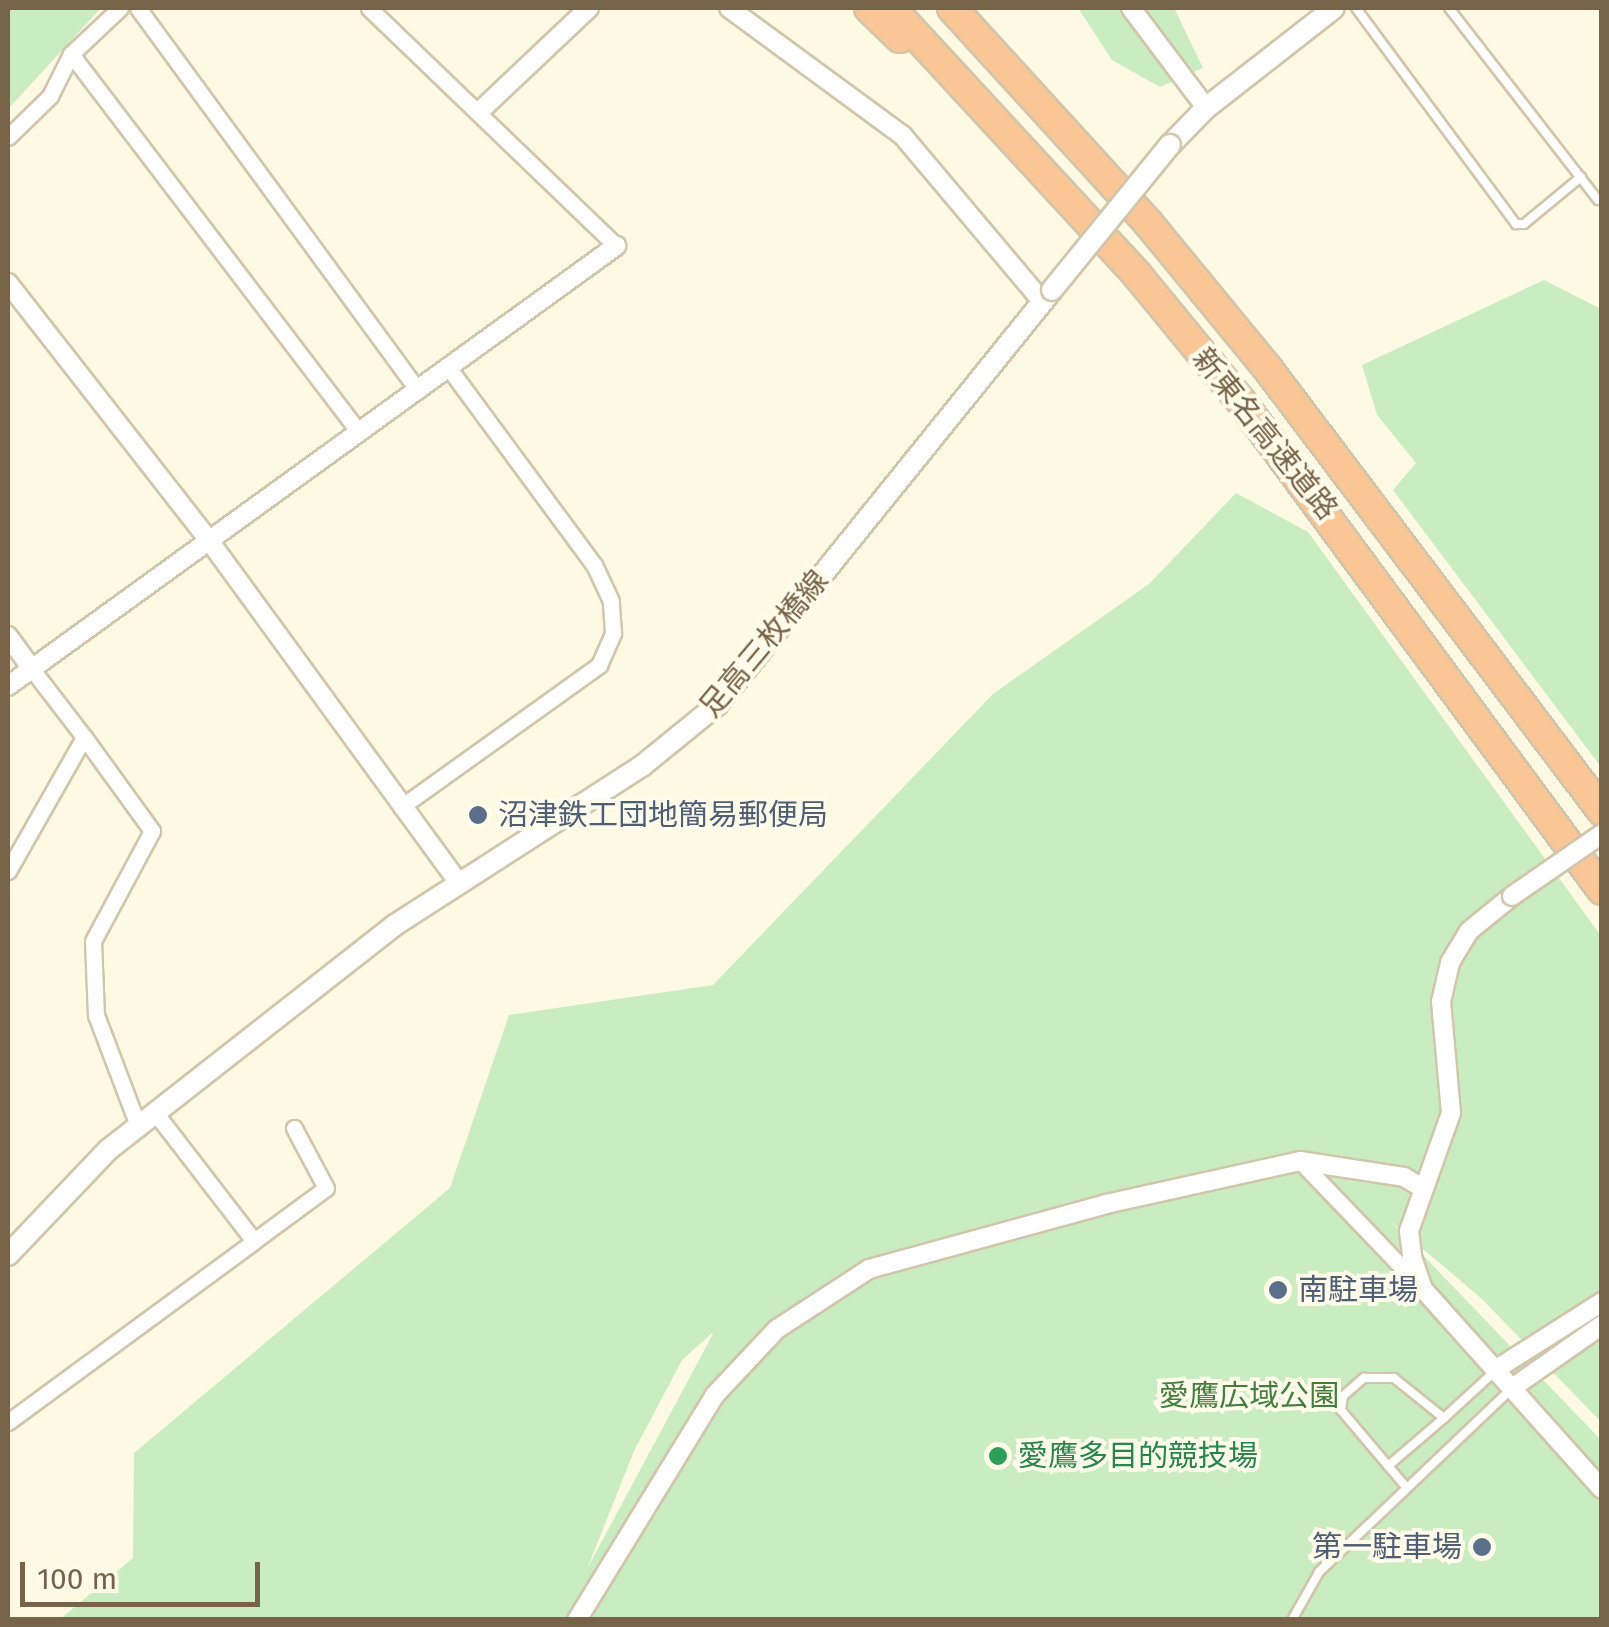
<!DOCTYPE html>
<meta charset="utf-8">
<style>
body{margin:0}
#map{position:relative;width:1609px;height:1627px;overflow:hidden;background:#fef9e3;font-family:"Fira Sans","Noto Sans JP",sans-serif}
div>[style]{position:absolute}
.green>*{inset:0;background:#c9ecc0}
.roads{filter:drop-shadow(2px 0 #d1c5ab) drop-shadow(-2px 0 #d1c5ab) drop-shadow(0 2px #d1c5ab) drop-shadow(0 -2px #d1c5ab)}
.service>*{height:8px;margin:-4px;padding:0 4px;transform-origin:4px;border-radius:4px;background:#fff}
.minor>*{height:15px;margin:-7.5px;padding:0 7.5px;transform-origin:7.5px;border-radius:7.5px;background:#fff}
.tertiary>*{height:18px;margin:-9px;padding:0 9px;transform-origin:9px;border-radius:9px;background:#fff}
.secondary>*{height:20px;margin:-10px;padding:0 10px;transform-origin:10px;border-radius:10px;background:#fff}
.motorway>*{height:28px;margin:-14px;padding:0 14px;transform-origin:14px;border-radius:14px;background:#fbc696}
.bridges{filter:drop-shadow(2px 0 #d1c5ab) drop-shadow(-2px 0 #d1c5ab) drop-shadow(0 2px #d1c5ab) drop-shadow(0 -2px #d1c5ab)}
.tertiary-bridge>*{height:18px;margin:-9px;padding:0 9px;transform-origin:9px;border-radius:9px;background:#fff}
.secondary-bridge>*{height:20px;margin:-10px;padding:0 10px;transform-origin:10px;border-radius:10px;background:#fff}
.dots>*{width:28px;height:28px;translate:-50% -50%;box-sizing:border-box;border:5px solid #fffbea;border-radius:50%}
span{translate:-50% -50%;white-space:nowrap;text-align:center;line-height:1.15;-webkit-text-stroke:8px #fffbea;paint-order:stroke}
.street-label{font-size:30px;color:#776347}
.service-label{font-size:30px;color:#4e5e75}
.left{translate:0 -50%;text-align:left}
.right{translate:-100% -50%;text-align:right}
.park-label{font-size:30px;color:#437e3f}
.leisure-label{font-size:30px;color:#27864d}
.frame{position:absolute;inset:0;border:10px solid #776347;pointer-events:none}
.scale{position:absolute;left:20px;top:1562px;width:240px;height:45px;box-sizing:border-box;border:5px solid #776347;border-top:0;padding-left:12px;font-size:30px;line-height:35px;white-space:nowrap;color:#776347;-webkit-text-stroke:8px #fffbea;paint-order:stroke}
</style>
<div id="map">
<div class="green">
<i style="clip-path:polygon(8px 8px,101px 8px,8px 109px)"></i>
<i style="clip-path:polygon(1078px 8px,1174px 8px,1203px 68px,1160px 87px,1112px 60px)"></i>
<i style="clip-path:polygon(1544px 280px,1601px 309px,1601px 767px,1393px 490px,1416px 463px,1377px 415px,1362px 365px)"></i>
<i style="clip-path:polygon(evenodd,1236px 493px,1308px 532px,1601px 936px,1601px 1422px,1482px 1299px,1390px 1221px,1601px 1440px,1601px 1619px,59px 1620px,133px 1558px,134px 1453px,450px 1188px,509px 1015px,713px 985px,993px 694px,1149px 584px,1236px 493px,712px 1333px,713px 1334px,587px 1569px,634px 1451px,682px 1360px,712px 1333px)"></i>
</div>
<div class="roads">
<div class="service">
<i style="left:1356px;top:8px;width:269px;rotate:53.5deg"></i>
<i style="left:1516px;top:224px;width:8px"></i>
<i style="left:1524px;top:224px;width:74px;rotate:-39.5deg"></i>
<i style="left:1449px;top:8px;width:243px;rotate:52.2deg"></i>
<i style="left:1388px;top:1466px;width:74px;rotate:-40.6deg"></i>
<i style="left:1406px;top:1487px;width:101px;rotate:-130.2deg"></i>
<i style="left:1341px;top:1410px;width:14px;rotate:-82deg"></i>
<i style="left:1343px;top:1396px;width:28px;rotate:-41deg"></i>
<i style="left:1364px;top:1378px;width:30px"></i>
<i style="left:1394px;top:1378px;width:64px;rotate:38.7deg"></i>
<i style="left:1444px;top:1418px;width:68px;rotate:-42.6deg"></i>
<i style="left:1292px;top:1620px;width:55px;rotate:-60.6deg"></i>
<i style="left:1319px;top:1572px;width:265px;rotate:-43.6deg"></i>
</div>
<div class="minor">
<i style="left:138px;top:8px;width:474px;rotate:53.8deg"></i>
<i style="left:369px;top:8px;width:343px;rotate:43.9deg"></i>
<i style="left:71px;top:54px;width:472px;rotate:52.7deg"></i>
<i style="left:8px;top:137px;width:59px;rotate:-44.3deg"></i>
<i style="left:50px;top:96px;width:47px;rotate:-63.4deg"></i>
<i style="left:71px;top:54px;width:67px;rotate:-43.2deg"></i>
<i style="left:84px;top:737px;width:116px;rotate:54.1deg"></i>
<i style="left:152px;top:831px;width:125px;rotate:118.2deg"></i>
<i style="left:93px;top:941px;width:74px;rotate:87.7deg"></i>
<i style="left:96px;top:1015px;width:121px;rotate:69.2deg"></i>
<i style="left:401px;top:807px;width:244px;rotate:-35.6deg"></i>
<i style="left:599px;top:665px;width:35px;rotate:-66deg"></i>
<i style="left:613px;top:633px;width:32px;rotate:-94deg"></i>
<i style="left:611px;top:601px;width:40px;rotate:-115deg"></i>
<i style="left:594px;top:565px;width:242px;rotate:-126.4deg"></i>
<i style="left:8px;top:871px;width:154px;rotate:-60.4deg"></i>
<i style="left:84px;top:737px;width:87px;rotate:-127.5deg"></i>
<i style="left:1300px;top:1161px;width:173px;rotate:46.2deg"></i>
<i style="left:254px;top:1241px;width:89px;rotate:-36.4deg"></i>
<i style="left:326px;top:1188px;width:68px;rotate:-118.1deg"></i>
<i style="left:8px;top:1422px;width:305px;rotate:-36.3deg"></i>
<i style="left:254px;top:1241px;width:159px;rotate:-127.6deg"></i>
</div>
<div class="tertiary">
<i style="left:729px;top:8px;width:216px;rotate:36.3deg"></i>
<i style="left:903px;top:136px;width:216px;rotate:49.9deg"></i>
<i style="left:1131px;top:8px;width:125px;rotate:53.1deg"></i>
<i style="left:481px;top:110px;width:149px;rotate:-43.4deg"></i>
<i style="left:8px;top:283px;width:325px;rotate:52deg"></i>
<i style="left:208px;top:539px;width:423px;rotate:53.9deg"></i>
<i style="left:8px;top:636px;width:39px;rotate:54deg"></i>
<i style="left:8px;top:686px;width:751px;rotate:-35.89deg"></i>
<i style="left:1512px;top:896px;width:55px;rotate:140.9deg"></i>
<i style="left:1469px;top:931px;width:37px;rotate:121deg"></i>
<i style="left:1450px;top:963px;width:39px;rotate:103deg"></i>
<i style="left:1441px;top:1001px;width:112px;rotate:84.9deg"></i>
<i style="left:1451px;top:1113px;width:125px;rotate:109.6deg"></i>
<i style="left:1409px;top:1231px;width:26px;rotate:83deg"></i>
<i style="left:1412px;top:1257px;width:34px;rotate:71deg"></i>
<i style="left:1423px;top:1289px;width:268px;rotate:48.2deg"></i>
<i style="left:1498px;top:1368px;width:123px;rotate:-32.4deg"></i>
<i style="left:1515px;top:1386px;width:106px;rotate:-35deg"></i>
<i style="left:577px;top:1620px;width:263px;rotate:-58.5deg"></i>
<i style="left:714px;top:1396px;width:92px;rotate:-46.8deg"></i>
<i style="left:777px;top:1329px;width:110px;rotate:-33.1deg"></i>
<i style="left:869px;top:1269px;width:246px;rotate:-15.3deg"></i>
<i style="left:1106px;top:1204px;width:199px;rotate:-12.5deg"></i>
<i style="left:1300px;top:1161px;width:105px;rotate:8.7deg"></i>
<i style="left:1404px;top:1177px;width:23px;rotate:31deg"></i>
</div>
<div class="secondary">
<i style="left:1170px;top:145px;width:52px;rotate:-45.8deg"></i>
<i style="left:1206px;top:108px;width:162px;rotate:-38deg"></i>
<i style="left:8px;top:1255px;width:145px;rotate:-46.4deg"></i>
<i style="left:108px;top:1150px;width:365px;rotate:-38.1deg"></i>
<i style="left:395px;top:925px;width:294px;rotate:-32.8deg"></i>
<i style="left:642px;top:766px;width:98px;rotate:-39.2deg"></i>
<i style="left:718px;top:704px;width:532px;rotate:-51.1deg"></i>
</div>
<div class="motorway">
<i style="left:869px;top:8px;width:43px;rotate:44.1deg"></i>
<i style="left:891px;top:8px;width:364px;rotate:47.3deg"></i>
<i style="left:1138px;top:276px;width:166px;rotate:50.6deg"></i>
<i style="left:1243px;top:404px;width:604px;rotate:53.55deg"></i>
<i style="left:952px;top:8px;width:292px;rotate:47.6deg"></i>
<i style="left:1149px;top:224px;width:188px;rotate:50.6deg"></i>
<i style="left:1268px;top:369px;width:554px;rotate:52.92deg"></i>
</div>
</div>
<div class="bridges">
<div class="tertiary-bridge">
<i style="left:1512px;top:896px;width:109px;rotate:-34.6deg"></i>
</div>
<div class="secondary-bridge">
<i style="left:1052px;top:290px;width:187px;rotate:-50.9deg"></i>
</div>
</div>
<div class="dots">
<i style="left:478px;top:815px;background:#5c6f8a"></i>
<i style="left:1278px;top:1290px;background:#5c6f8a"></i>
<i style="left:998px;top:1456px;background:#2e9e5b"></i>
<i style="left:1482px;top:1547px;background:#5c6f8a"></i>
</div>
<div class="street-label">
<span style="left:1265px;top:434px;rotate:51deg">新東名高速道路</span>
<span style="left:764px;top:644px;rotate:-50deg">足高三枚橋線</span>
</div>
<div class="service-label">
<span class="left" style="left:498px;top:815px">沼津鉄工団地簡易郵便局</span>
<span class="left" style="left:1298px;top:1290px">南駐車場</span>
<span class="right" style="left:1462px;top:1547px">第一駐車場</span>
</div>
<div class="park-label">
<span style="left:1249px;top:1396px">愛鷹広域公園</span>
</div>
<div class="leisure-label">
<span class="left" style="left:1018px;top:1456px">愛鷹多目的競技場</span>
</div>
<div class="frame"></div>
<div class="scale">100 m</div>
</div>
